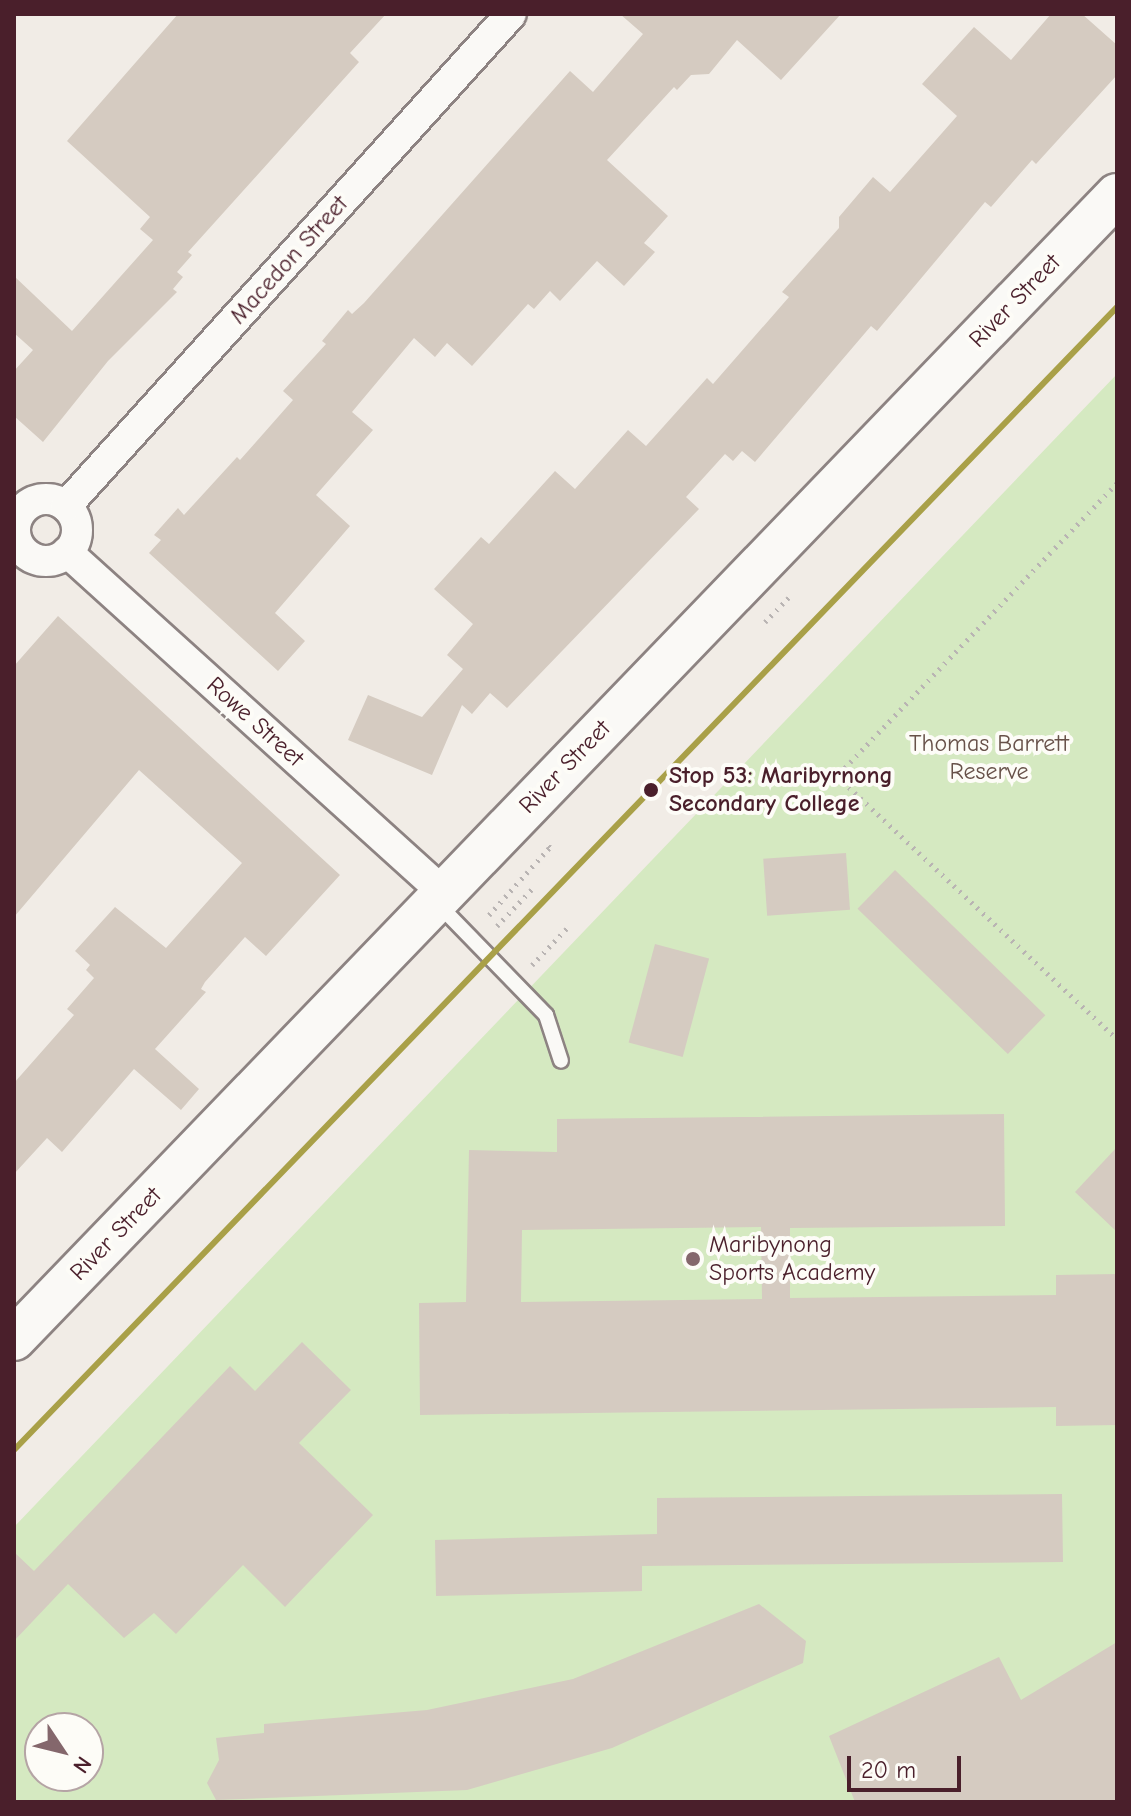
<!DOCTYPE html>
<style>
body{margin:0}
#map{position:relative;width:1131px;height:1816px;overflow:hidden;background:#f1ece6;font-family:"Comic Neue",sans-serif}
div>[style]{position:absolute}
.green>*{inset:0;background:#d5e9c1}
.building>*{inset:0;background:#d5cbc1;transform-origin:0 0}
.path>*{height:5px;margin-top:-2.5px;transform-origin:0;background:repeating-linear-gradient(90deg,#b9b4b3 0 2px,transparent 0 8px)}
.roads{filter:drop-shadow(2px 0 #8d8382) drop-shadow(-2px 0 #8d8382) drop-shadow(0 2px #8d8382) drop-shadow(0 -2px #8d8382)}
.lane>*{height:14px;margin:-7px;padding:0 7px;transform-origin:7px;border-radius:7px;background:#faf9f6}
.street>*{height:30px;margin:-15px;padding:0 15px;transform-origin:15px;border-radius:15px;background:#faf9f6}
.street>.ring{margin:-15px;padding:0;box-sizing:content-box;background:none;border:30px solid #faf9f6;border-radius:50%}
.secondary>*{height:42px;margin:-21px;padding:0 21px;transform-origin:21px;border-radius:21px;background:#faf9f6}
.tram-1>*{height:6px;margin:-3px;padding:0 3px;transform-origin:3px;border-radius:3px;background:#a9a048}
.dots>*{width:22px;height:22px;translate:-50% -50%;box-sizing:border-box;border:4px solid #fdfcf7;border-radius:50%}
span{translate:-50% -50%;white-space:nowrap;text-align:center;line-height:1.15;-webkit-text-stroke:8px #fdfcf7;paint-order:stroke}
.street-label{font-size:24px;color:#4a1f2b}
.park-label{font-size:24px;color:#675149}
.stop-label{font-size:24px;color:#4a1f2b;font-weight:700}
.left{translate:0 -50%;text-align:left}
.poi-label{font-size:24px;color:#4a1f2b}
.frame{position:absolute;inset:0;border:16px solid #4a1f2b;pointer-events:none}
.north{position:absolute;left:24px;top:1712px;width:80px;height:80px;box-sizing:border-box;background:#fdfcf7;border:2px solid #b5a4a5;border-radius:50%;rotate:125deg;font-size:22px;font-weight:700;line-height:32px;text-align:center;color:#4a1f2b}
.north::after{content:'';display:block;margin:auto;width:28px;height:36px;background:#84676c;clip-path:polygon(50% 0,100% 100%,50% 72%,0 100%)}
.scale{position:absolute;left:847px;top:1756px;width:114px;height:36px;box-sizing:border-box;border:4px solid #4a1f2b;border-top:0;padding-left:10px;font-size:24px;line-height:28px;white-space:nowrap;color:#4a1f2b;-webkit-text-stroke:6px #fdfcf7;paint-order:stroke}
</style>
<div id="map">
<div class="green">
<i style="clip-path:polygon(evenodd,1117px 374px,1117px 1802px,14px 1802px,14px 1527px,1117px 374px,40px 1728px,88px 1728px,88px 1776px,40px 1776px,40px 1728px)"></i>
</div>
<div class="building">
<i style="clip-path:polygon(178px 14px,386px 14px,350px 53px,359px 62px,188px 252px,192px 255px,177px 272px,183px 277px,173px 289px,177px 292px,108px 361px,43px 442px,14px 416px,14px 371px,33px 350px,14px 333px,14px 276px,72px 331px,153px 240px,140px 229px,150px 217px,67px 141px)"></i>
<i style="clip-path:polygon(620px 14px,841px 14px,781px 80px,737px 40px,709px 74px,691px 75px,677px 90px,674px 87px,607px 160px,668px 216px,644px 243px,655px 252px,624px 286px,597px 261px,560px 301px,550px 291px,534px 309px,528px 304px,472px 366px,447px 343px,435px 357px,414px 338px,352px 412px,373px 430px,316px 495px,350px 526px,275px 613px,305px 641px,278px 671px,149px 553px,161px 540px,154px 535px,178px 508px,184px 515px,237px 457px,240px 460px,293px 400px,283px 391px,326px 344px,322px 341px,348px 310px,352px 314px,364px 303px,570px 71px,593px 92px,643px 34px)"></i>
<i style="clip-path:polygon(1051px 14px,1082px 14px,1117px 45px,1117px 75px,1036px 164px,1032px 160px,991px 207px,985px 202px,877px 331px,871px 326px,755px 462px,742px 451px,733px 461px,725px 454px,686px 497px,699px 509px,507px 708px,490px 693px,472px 714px,462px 705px,432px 775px,348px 740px,368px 695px,422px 717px,463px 669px,447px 655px,473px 624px,434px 589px,481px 537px,489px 544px,555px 471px,575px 489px,628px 430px,646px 446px,707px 378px,713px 384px,789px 297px,782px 292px,839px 228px,839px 217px,873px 177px,890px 192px,957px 116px,922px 84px,974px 27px,1011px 60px)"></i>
<i style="clip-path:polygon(58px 616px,340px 875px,266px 956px,245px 937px,205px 982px,201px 989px,206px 992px,155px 1049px,199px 1089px,181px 1110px,134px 1069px,62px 1152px,47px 1138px,14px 1174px,14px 1083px,74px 1015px,67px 1009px,94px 978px,86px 970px,90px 965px,75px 951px,115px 907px,166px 948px,242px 863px,139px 770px,14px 917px,14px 666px)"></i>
<i style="left:846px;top:853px;width:57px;height:83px;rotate:86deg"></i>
<i style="left:895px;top:870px;width:209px;height:54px;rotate:44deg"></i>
<i style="left:655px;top:944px;width:56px;height:102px;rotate:15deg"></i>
<i style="clip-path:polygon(evenodd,1004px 1114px,1005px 1226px,790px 1228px,790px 1298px,1056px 1295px,1056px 1275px,1117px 1274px,1117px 1425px,1056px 1426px,1056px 1407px,420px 1415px,419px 1303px,466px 1302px,469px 1150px,557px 1152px,557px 1119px,1004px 1114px,761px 1227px,762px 1299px,521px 1302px,522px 1230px,761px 1227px)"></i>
<i style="clip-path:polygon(1117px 1147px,1117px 1232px,1075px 1192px)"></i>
<i style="clip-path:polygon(302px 1342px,351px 1390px,299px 1443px,373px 1515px,285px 1607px,243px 1565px,176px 1634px,154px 1613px,124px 1638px,68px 1584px,14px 1641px,14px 1552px,34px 1571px,230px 1366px,255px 1391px)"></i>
<i style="clip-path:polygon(1062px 1494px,1063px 1562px,642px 1566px,642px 1591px,436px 1596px,435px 1540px,657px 1534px,657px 1498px)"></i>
<i style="clip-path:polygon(759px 1604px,806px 1641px,803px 1663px,612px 1748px,467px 1790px,216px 1800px,207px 1783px,219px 1760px,216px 1738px,264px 1733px,264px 1724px,427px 1710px,573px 1679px)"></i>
<i style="clip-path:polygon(1117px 1642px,1117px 1802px,855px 1802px,829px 1736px,999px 1657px,1021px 1700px)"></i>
</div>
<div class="path">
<i style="left:1117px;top:483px;width:405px;rotate:133.7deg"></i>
<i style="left:837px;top:776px;width:384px;rotate:43.2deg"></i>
<i style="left:765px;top:622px;width:37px;rotate:-46deg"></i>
<i style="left:489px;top:915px;width:91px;rotate:-48.1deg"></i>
<i style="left:550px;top:847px;width:6px;rotate:-129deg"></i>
<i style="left:497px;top:926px;width:51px;rotate:-46.6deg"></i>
<i style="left:532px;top:965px;width:55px;rotate:-46.5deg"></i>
</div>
<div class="roads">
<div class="lane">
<i style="left:438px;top:904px;width:155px;rotate:45.8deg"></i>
<i style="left:546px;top:1015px;width:48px;rotate:71.9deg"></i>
</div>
<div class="street">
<i class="ring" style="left:15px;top:499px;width:32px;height:32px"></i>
<i style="left:66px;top:506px;width:663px;rotate:-47.87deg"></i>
<i style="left:67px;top:552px;width:508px;rotate:42.13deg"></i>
</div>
<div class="secondary">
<i style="left:14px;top:1339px;width:1589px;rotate:-46.05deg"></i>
</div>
</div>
<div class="tram-1">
<i style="left:14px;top:1450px;width:1588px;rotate:-46.02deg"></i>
</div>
<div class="dots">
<i style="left:651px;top:790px;background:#4a1f2b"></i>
<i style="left:693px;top:1259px;background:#84676c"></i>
</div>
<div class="street-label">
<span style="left:289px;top:260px;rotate:-48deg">Macedon Street</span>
<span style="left:1015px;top:301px;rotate:-46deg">River Street</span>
<span style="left:255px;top:722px;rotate:42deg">Rowe Street</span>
<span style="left:565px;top:767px;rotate:-46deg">River Street</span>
<span style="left:116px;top:1234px;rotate:-46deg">River Street</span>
</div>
<div class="park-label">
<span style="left:989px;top:758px">Thomas Barrett<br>Reserve</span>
</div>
<div class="stop-label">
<span class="left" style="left:669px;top:790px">Stop 53: Maribyrnong<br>Secondary College</span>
</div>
<div class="poi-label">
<span class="left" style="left:709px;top:1259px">Maribynong<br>Sports Academy</span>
</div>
<div class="frame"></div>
<div class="north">N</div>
<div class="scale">20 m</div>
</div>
